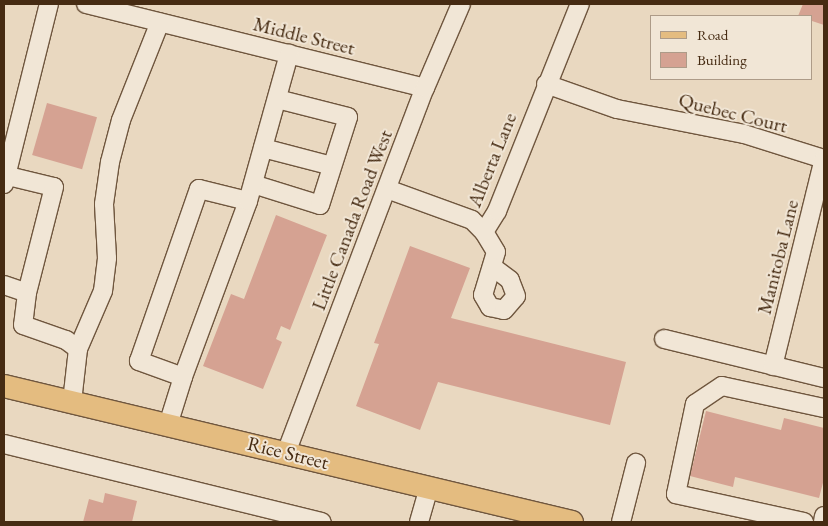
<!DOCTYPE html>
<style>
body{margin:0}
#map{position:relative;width:828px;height:526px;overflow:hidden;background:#e9d8c0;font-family:"EB Garamond",serif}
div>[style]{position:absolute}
.building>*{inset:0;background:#d5a292;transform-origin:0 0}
.roads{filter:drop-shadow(1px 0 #6f563e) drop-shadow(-1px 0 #6f563e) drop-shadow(0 1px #6f563e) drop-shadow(0 -1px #6f563e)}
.minor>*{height:18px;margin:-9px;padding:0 9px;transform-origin:9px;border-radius:9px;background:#f1e6d6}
.major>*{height:22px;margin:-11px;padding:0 11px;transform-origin:11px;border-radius:11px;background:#e4bc80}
span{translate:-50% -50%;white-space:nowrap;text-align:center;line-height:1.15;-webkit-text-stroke:4px #f1e6d6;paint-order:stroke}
.street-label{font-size:20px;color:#462b12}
.frame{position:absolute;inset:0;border:5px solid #462b12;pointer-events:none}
.legend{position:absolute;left:650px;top:15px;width:162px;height:65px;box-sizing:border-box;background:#f1e6d6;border:1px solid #ad9b88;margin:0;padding:6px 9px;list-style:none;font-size:15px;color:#462b12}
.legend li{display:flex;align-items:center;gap:10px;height:25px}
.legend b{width:25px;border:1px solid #ad9b88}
</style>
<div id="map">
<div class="building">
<i style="clip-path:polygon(803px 4px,824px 4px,824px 25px,812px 21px,812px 16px,798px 16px)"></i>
<i style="left:47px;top:103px;width:52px;height:54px;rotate:16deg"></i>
<i style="clip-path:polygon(276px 215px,327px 235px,290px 330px,281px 326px,276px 339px,282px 342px,263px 389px,203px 366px,231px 294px,244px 299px)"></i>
<i style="clip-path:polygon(410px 246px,470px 268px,451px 318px,626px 362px,610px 425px,438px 382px,420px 430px,356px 406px,379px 344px,374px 343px)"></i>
<i style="clip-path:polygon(706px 411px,781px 430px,784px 418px,824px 428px,824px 479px,819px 498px,735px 477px,733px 487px,690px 476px)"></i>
<i style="clip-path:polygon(105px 493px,137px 501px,132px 522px,83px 522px,89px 499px,103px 503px)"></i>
</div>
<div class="roads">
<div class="minor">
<i style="left:86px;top:4px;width:349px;rotate:13.9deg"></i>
<i style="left:546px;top:84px;width:75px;rotate:19.4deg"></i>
<i style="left:617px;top:109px;width:129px;rotate:11.1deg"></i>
<i style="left:744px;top:134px;width:84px;rotate:17.4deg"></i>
<i style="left:263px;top:148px;width:71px;rotate:14.6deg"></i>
<i style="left:4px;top:175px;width:51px;rotate:13.5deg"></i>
<i style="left:54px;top:187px;width:109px;rotate:104.3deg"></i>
<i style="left:27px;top:293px;width:32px;rotate:97deg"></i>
<i style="left:23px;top:325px;width:46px;rotate:19.2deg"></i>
<i style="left:66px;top:340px;width:15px;rotate:37deg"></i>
<i style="left:78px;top:349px;width:53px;rotate:96.5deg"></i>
<i style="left:4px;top:184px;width:186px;rotate:-76deg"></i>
<i style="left:253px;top:184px;width:70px;rotate:17.4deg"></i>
<i style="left:320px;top:205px;width:92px;rotate:-72.3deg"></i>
<i style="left:348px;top:117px;width:73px;rotate:-165.8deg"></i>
<i style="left:387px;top:189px;width:90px;rotate:20deg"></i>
<i style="left:472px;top:220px;width:17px;rotate:45deg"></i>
<i style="left:484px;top:232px;width:23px;rotate:59deg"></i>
<i style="left:496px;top:252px;width:45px;rotate:106.8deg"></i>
<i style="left:483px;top:295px;width:14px;rotate:60deg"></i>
<i style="left:490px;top:307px;width:14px;rotate:12deg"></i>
<i style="left:504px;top:310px;width:18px;rotate:-49deg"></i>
<i style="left:516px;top:296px;width:17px;rotate:-111deg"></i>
<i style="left:510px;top:280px;width:21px;rotate:-143deg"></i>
<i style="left:484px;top:232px;width:25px;rotate:-58deg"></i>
<i style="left:497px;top:211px;width:223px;rotate:-68.2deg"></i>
<i style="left:4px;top:285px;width:24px;rotate:19deg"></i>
<i style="left:664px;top:339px;width:165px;rotate:13.7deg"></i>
<i style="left:78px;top:349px;width:63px;rotate:-66.7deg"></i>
<i style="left:103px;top:291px;width:33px;rotate:-83deg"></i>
<i style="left:107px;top:258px;width:54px;rotate:-93.2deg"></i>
<i style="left:104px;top:204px;width:42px;rotate:-81.9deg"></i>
<i style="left:110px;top:162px;width:43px;rotate:-75.3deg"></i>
<i style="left:121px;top:120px;width:105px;rotate:-68.3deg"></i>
<i style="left:773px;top:366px;width:213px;rotate:-76.2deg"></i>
<i style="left:183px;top:377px;width:188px;rotate:-69.7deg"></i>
<i style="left:168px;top:425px;width:50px;rotate:-72.6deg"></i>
<i style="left:183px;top:377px;width:47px;rotate:-160deg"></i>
<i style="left:139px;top:361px;width:182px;rotate:-70.8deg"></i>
<i style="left:199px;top:189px;width:50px;rotate:13.8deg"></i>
<i style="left:248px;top:201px;width:153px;rotate:-74.4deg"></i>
<i style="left:4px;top:444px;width:327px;rotate:13.8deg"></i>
<i style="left:286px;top:453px;width:391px;rotate:-69.2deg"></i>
<i style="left:425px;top:88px;width:91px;rotate:-66.8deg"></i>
<i style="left:419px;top:522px;width:36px;rotate:-74deg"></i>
<i style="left:621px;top:522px;width:61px;rotate:-75.7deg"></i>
<i style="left:804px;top:522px;width:131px;rotate:-167.7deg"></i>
<i style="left:676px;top:494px;width:92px;rotate:-78.1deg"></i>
<i style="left:695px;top:404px;width:32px;rotate:-34deg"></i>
<i style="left:722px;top:386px;width:104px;rotate:12.2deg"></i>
<i style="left:823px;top:522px;width:6px;rotate:-81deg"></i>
</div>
<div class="major">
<i style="left:4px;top:386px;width:584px;rotate:13.47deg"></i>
</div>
</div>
<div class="street-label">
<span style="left:304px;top:36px;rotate:14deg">Middle Street</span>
<span style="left:733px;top:113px;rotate:14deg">Quebec Court</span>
<span style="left:492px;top:160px;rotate:-68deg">Alberta Lane</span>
<span style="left:352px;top:220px;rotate:-69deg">Little Canada Road West</span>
<span style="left:778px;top:257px;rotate:-76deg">Manitoba Lane</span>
<span style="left:288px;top:453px;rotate:14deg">Rice Street</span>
</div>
<div class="frame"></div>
<ul class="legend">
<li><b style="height:6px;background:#e4bc80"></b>Road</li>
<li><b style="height:14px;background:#d5a292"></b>Building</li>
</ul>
</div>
